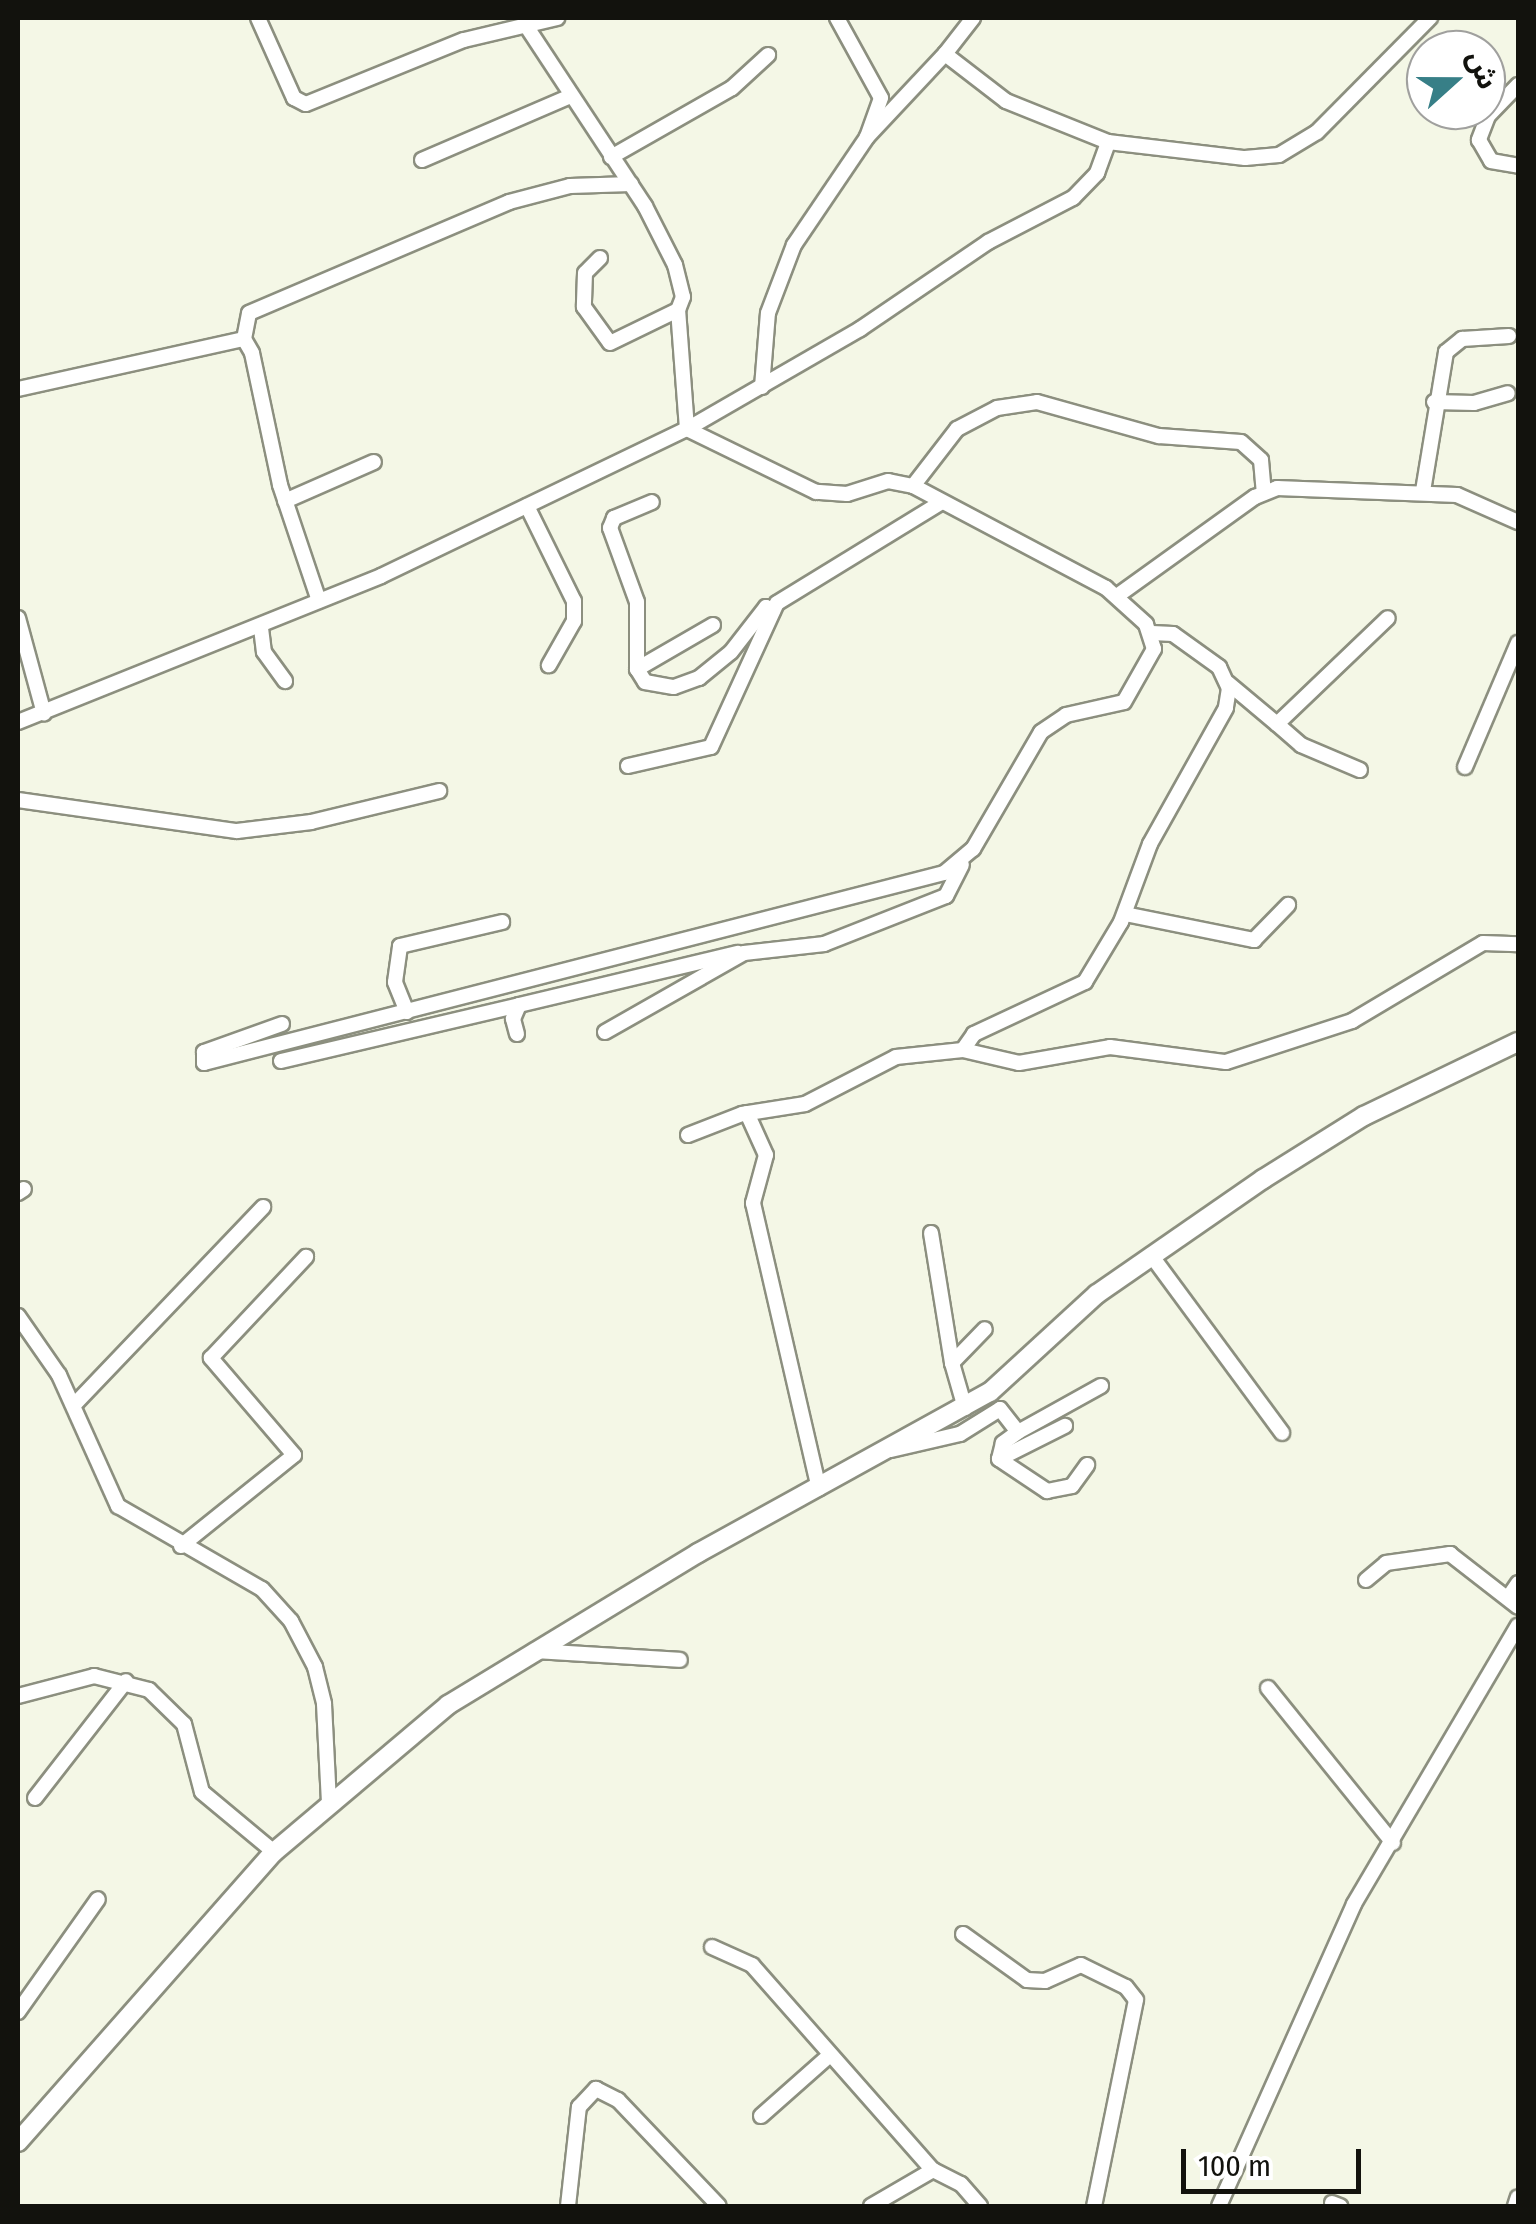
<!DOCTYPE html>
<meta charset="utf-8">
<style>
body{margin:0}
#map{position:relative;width:1536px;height:2224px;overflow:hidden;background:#f4f7e6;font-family:"Fira Sans Condensed","Noto Sans Arabic",sans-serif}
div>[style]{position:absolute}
.roads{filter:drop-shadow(2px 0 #8c8f7f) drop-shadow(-2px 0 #8c8f7f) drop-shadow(0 2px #8c8f7f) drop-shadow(0 -2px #8c8f7f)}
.minor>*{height:14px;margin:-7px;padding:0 7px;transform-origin:7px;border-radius:7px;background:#fff}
.tertiary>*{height:18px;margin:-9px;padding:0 9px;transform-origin:9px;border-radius:9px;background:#fff}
span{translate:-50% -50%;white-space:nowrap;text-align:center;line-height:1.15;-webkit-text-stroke:9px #fff;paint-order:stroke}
.frame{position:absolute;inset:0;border:20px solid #12120d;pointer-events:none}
.north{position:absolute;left:1406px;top:30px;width:100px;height:100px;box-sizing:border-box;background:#fff;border:2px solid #a0a09e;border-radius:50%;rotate:69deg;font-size:28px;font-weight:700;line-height:40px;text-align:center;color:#12120d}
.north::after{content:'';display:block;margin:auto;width:35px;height:45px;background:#377f87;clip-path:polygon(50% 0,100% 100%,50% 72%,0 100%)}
.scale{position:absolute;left:1181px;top:2149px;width:180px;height:45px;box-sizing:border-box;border:5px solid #12120d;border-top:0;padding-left:12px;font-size:30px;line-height:35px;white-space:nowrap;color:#12120d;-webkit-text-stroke:8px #fff;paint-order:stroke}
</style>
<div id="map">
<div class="roads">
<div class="minor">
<i style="left:258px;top:18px;width:88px;rotate:65.8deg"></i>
<i style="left:294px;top:98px;width:13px;rotate:27deg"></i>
<i style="left:306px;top:104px;width:170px;rotate:-22.1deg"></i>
<i style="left:464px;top:40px;width:96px;rotate:-13.3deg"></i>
<i style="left:837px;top:18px;width:91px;rotate:61.2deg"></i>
<i style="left:881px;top:98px;width:41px;rotate:109.7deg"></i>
<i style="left:1518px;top:85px;width:43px;rotate:134.1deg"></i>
<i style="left:1488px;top:116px;width:26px;rotate:111deg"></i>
<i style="left:1479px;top:140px;width:24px;rotate:60deg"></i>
<i style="left:1491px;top:161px;width:27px;rotate:10deg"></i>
<i style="left:1108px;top:142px;width:138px;rotate:6.7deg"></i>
<i style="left:1245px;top:158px;width:34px;rotate:-5deg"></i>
<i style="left:1279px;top:155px;width:44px;rotate:-31.2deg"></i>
<i style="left:1317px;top:132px;width:161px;rotate:-45.3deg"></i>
<i style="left:611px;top:157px;width:139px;rotate:-29.7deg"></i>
<i style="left:732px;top:88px;width:49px;rotate:-42.5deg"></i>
<i style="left:422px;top:160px;width:159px;rotate:-23.3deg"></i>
<i style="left:600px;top:258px;width:21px;rotate:135deg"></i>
<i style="left:585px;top:273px;width:34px;rotate:92deg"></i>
<i style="left:584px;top:307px;width:44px;rotate:54.2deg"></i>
<i style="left:610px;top:343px;width:76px;rotate:-25.9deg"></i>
<i style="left:244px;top:339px;width:26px;rotate:-79deg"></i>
<i style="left:249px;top:313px;width:283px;rotate:-23.1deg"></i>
<i style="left:509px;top:202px;width:63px;rotate:-14.7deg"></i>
<i style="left:570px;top:186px;width:61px;rotate:-1.9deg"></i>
<i style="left:762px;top:387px;width:74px;rotate:-85.4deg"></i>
<i style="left:768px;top:313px;width:73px;rotate:-69.1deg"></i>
<i style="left:794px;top:245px;width:130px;rotate:-55.9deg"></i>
<i style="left:867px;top:137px;width:114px;rotate:-46.8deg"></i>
<i style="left:18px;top:389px;width:231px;rotate:-12.5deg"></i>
<i style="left:244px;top:339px;width:16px;rotate:60deg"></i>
<i style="left:252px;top:353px;width:135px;rotate:78deg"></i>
<i style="left:280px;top:485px;width:122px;rotate:71.4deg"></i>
<i style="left:1434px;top:402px;width:40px;rotate:1.4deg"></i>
<i style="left:1474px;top:403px;width:35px;rotate:-16deg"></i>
<i style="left:913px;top:486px;width:72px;rotate:-52.3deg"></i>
<i style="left:957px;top:429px;width:45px;rotate:-27.7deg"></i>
<i style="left:997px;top:408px;width:40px;rotate:-8.5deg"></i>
<i style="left:1037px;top:402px;width:127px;rotate:15.6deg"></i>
<i style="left:1159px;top:436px;width:82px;rotate:4.2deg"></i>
<i style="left:1241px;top:442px;width:27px;rotate:42deg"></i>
<i style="left:1261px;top:460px;width:32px;rotate:85deg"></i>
<i style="left:1423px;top:491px;width:141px;rotate:-80.6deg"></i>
<i style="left:1446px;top:352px;width:21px;rotate:-39deg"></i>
<i style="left:1462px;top:339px;width:47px;rotate:-3.7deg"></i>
<i style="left:285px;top:501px;width:97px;rotate:-23.7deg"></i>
<i style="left:527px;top:506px;width:106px;rotate:63.7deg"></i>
<i style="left:574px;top:601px;width:20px;rotate:90deg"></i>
<i style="left:574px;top:621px;width:51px;rotate:119.6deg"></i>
<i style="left:1117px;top:596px;width:170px;rotate:-35.7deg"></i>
<i style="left:1255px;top:497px;width:24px;rotate:-22deg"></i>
<i style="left:1277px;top:488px;width:180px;rotate:2.2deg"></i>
<i style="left:1457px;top:495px;width:67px;rotate:23.9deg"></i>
<i style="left:18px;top:618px;width:99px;rotate:74.8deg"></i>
<i style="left:713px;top:625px;width:88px;rotate:149.9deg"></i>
<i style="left:637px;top:669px;width:15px;rotate:58deg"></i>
<i style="left:645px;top:682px;width:29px;rotate:10deg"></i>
<i style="left:674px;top:687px;width:27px;rotate:-20deg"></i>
<i style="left:699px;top:678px;width:41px;rotate:-39.1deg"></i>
<i style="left:731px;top:652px;width:57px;rotate:-52.1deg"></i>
<i style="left:766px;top:607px;width:8px;rotate:30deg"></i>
<i style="left:261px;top:628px;width:24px;rotate:83deg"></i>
<i style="left:264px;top:652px;width:36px;rotate:54deg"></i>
<i style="left:1152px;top:633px;width:21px;rotate:3deg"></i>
<i style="left:1173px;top:634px;width:57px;rotate:35.7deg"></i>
<i style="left:1219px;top:667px;width:23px;rotate:65deg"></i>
<i style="left:1229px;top:688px;width:20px;rotate:99deg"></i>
<i style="left:1226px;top:708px;width:156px;rotate:119.2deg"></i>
<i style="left:1150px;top:844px;width:83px;rotate:110.4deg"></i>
<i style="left:1121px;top:922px;width:70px;rotate:121deg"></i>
<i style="left:1085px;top:982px;width:123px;rotate:154.9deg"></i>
<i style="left:974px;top:1034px;width:19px;rotate:125deg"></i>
<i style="left:963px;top:1050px;width:57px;rotate:13.1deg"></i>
<i style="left:1019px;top:1063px;width:92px;rotate:-10deg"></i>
<i style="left:1110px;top:1047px;width:117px;rotate:7.4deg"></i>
<i style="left:1226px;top:1062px;width:133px;rotate:-18deg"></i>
<i style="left:1352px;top:1021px;width:152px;rotate:-30.8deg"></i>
<i style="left:1483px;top:943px;width:35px;rotate:2deg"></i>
<i style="left:637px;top:669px;width:67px;rotate:-90deg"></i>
<i style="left:637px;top:602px;width:79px;rotate:-110deg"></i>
<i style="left:610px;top:528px;width:11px;rotate:-68deg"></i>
<i style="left:614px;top:518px;width:41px;rotate:-22.8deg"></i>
<i style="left:1228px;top:683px;width:64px;rotate:39.9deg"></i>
<i style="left:1277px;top:724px;width:153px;rotate:-43.7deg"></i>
<i style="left:18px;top:722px;width:391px;rotate:-21.9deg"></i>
<i style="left:381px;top:576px;width:339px;rotate:-25.7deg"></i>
<i style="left:687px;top:429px;width:200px;rotate:-30deg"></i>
<i style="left:860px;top:329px;width:155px;rotate:-34.2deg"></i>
<i style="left:988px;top:242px;width:96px;rotate:-27.4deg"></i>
<i style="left:1073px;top:198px;width:35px;rotate:-46deg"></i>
<i style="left:1097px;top:173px;width:33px;rotate:-70deg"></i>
<i style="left:1108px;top:142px;width:110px;rotate:-158.1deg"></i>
<i style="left:1006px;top:101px;width:77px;rotate:-142.4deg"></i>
<i style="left:945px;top:54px;width:46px;rotate:-52.1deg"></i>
<i style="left:1277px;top:724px;width:32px;rotate:41deg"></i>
<i style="left:1301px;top:745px;width:64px;rotate:23deg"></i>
<i style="left:628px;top:766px;width:85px;rotate:-12.9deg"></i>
<i style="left:711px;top:747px;width:158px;rotate:-65.4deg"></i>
<i style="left:777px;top:603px;width:193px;rotate:-31.5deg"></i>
<i style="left:1465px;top:767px;width:135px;rotate:-66.9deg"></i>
<i style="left:18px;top:800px;width:221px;rotate:8.1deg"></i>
<i style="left:237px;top:831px;width:75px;rotate:-6.9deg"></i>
<i style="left:311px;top:822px;width:132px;rotate:-13.6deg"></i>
<i style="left:1125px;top:914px;width:132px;rotate:11.4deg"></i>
<i style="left:1254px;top:940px;width:49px;rotate:-45.8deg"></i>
<i style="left:407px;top:1012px;width:32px;rotate:-112deg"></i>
<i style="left:395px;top:982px;width:36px;rotate:-82deg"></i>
<i style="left:400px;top:946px;width:105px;rotate:-13.2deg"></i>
<i style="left:282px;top:1024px;width:83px;rotate:160.3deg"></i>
<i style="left:204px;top:1052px;width:11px;rotate:90deg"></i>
<i style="left:204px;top:1063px;width:764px;rotate:-14.4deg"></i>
<i style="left:944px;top:873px;width:38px;rotate:-40deg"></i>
<i style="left:973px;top:849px;width:135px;rotate:-59.8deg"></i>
<i style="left:1041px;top:732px;width:30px;rotate:-34deg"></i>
<i style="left:1066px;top:715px;width:59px;rotate:-12.6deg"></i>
<i style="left:1124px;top:702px;width:61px;rotate:-60.5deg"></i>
<i style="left:1154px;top:649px;width:26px;rotate:-108deg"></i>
<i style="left:1146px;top:624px;width:54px;rotate:-138deg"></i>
<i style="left:1106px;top:588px;width:218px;rotate:-152.1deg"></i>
<i style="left:913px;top:486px;width:25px;rotate:-169deg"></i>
<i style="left:888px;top:481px;width:43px;rotate:162.4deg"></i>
<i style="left:847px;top:494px;width:31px;rotate:-176deg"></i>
<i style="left:816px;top:492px;width:144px;rotate:-154deg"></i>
<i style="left:687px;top:429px;width:119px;rotate:-94.3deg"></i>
<i style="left:678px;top:310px;width:14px;rotate:-69deg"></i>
<i style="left:683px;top:297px;width:33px;rotate:-104deg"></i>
<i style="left:675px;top:265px;width:66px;rotate:-117deg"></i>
<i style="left:645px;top:206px;width:211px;rotate:-123.4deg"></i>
<i style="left:605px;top:1032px;width:160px;rotate:-29.6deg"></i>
<i style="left:744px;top:953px;width:81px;rotate:-6.4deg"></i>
<i style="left:824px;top:944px;width:131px;rotate:-21.5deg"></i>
<i style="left:946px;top:896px;width:35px;rotate:-63deg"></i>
<i style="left:517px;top:1034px;width:16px;rotate:-105deg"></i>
<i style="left:513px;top:1019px;width:15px;rotate:-67deg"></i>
<i style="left:519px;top:1005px;width:225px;rotate:-13.4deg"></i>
<i style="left:281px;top:1061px;width:244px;rotate:-13.2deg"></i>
<i style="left:747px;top:1113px;width:46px;rotate:65.7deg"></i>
<i style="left:766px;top:1155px;width:50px;rotate:105.2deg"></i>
<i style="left:753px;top:1203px;width:293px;rotate:77deg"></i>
<i style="left:688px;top:1135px;width:58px;rotate:-21.3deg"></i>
<i style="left:742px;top:1114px;width:64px;rotate:-9deg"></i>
<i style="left:805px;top:1104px;width:102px;rotate:-27.3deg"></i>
<i style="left:896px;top:1057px;width:67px;rotate:-6deg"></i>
<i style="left:18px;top:1193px;width:7px;rotate:-34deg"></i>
<i style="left:931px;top:1233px;width:132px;rotate:80.8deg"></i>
<i style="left:1151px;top:1255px;width:221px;rotate:53.6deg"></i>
<i style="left:18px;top:1316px;width:72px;rotate:55.2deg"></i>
<i style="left:59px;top:1375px;width:144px;rotate:65.8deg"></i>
<i style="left:118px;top:1506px;width:166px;rotate:30deg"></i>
<i style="left:262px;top:1589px;width:43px;rotate:47.8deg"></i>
<i style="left:291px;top:1621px;width:52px;rotate:62.4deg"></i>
<i style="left:315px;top:1667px;width:38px;rotate:76deg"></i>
<i style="left:324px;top:1704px;width:100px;rotate:87.1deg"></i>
<i style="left:74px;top:1405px;width:274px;rotate:-46.3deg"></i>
<i style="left:965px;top:1408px;width:47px;rotate:-106.1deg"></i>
<i style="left:952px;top:1363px;width:47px;rotate:-45.9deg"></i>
<i style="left:1018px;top:1432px;width:19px;rotate:144deg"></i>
<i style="left:1003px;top:1443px;width:16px;rotate:104deg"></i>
<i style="left:999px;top:1459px;width:74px;rotate:-26.6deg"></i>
<i style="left:891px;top:1450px;width:71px;rotate:-13.1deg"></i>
<i style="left:960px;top:1434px;width:47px;rotate:-32deg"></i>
<i style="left:1000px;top:1409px;width:29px;rotate:52deg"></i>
<i style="left:1018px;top:1432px;width:95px;rotate:-29deg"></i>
<i style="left:999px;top:1459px;width:58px;rotate:33.7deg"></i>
<i style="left:1047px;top:1491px;width:25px;rotate:-11deg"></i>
<i style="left:1072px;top:1486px;width:26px;rotate:-54deg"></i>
<i style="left:181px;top:1546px;width:145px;rotate:-38.8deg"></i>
<i style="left:294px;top:1455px;width:128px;rotate:-130.6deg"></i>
<i style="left:211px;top:1358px;width:139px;rotate:-46.8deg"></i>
<i style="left:1366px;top:1580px;width:26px;rotate:-40deg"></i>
<i style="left:1386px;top:1563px;width:65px;rotate:-8deg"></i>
<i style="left:1450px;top:1554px;width:86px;rotate:37.9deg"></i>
<i style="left:1508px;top:1598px;width:18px;rotate:-56deg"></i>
<i style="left:534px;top:1651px;width:146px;rotate:3.5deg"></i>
<i style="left:1268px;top:1688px;width:199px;rotate:51.1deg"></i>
<i style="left:18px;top:1696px;width:79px;rotate:-14.7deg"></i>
<i style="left:94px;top:1676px;width:57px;rotate:14.3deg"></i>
<i style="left:149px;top:1690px;width:49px;rotate:44.2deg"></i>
<i style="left:184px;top:1724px;width:70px;rotate:75.2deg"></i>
<i style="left:202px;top:1792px;width:94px;rotate:39.8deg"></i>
<i style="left:35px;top:1798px;width:148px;rotate:-52.1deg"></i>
<i style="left:963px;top:1934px;width:79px;rotate:35.7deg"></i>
<i style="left:1027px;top:1980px;width:18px;rotate:3deg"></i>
<i style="left:1045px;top:1981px;width:39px;rotate:-24deg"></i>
<i style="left:1081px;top:1965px;width:50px;rotate:26.1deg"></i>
<i style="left:1126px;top:1987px;width:16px;rotate:52deg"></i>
<i style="left:1136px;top:2000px;width:210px;rotate:101.5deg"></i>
<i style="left:712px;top:1947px;width:44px;rotate:24.2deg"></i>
<i style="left:752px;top:1965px;width:273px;rotate:48.6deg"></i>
<i style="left:18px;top:2012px;width:138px;rotate:-54.7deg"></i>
<i style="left:761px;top:2116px;width:92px;rotate:-41.5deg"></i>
<i style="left:1332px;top:2203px;width:9px;rotate:21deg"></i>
<i style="left:568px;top:2206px;width:100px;rotate:-83.7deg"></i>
<i style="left:579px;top:2107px;width:25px;rotate:-47deg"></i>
<i style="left:596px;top:2089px;width:25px;rotate:27deg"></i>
<i style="left:618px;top:2100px;width:146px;rotate:46.4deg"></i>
<i style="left:871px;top:2206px;width:72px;rotate:-30.1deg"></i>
<i style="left:933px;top:2170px;width:31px;rotate:27deg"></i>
<i style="left:961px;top:2184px;width:29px;rotate:49deg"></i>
<i style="left:1219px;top:2206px;width:331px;rotate:-65.9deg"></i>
<i style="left:1354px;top:1904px;width:323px;rotate:-59.5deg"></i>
<i style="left:1515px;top:2206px;width:9px;rotate:-72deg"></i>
</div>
<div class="tertiary">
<i style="left:18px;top:2142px;width:387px;rotate:-48.6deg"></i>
<i style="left:274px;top:1852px;width:228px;rotate:-40.2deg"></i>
<i style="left:448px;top:1705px;width:293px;rotate:-31.3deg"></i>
<i style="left:698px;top:1553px;width:333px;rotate:-28.9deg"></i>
<i style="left:990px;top:1392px;width:145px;rotate:-42.5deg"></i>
<i style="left:1097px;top:1294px;width:202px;rotate:-34.7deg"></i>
<i style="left:1263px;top:1179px;width:119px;rotate:-32deg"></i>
<i style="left:1364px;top:1116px;width:171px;rotate:-25.7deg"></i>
</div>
</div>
<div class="frame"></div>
<div class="north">ش</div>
<div class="scale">100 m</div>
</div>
